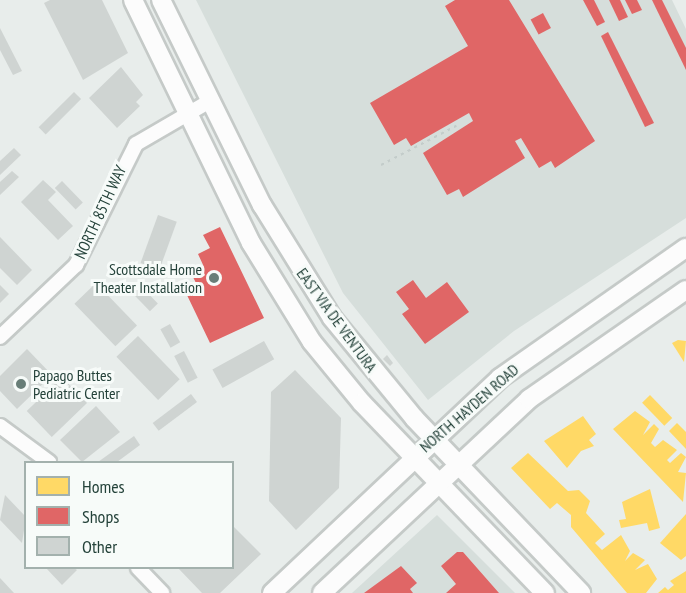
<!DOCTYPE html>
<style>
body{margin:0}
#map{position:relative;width:686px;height:593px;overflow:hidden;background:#e8edeb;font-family:"PT Sans Narrow",sans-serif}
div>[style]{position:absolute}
.built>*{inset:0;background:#d6dedb}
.homes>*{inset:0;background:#ffd966;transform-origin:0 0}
.shops>*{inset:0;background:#e06666;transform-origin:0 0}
.building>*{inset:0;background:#cfd4d2;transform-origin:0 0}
.path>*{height:2px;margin-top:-1px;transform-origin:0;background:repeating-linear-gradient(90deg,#c3ccca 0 3px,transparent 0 7.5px)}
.roads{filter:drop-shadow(2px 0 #c5cac8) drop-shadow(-2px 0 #c5cac8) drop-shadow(0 2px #c5cac8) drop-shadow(0 -2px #c5cac8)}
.minor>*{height:14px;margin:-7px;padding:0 7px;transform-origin:7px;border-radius:7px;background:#fcfcfc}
.secondary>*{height:18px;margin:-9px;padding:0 9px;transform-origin:9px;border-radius:9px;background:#fcfcfc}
.dots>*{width:16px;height:16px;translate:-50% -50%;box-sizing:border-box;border:3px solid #f7fbf9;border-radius:50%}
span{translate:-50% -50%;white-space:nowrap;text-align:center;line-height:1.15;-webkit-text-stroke:6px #f7fbf9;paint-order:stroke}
.street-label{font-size:16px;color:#24423a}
.poi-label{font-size:16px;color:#24423a}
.right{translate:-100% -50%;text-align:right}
.left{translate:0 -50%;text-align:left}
.legend{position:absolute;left:24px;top:461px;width:210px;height:108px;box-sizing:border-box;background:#f7fbf9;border:2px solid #a3b1ad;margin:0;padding:8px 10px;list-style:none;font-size:18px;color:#24423a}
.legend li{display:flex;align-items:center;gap:12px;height:30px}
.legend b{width:30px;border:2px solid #a3b1ad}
</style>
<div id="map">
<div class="built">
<i style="clip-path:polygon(196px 0,672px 0,686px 29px,686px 218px,514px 331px,428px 400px,343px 293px)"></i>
<i style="clip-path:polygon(437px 515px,515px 593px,352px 593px)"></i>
</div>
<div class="homes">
<i style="clip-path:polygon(678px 340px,686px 341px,684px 362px,672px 343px)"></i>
<i style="left:650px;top:395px;width:32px;height:11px;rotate:46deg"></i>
<i style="clip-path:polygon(635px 411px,650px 422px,643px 435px,654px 424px,659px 429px,651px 443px,655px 447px,663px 440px,677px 450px,667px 460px,670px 463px,681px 453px,686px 457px,678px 472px,686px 473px,683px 502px,613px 429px)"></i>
<i style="clip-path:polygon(583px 416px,596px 434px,589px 440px,594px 446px,581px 451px,567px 468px,544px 441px)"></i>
<i style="clip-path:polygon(677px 423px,686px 432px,686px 449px,669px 431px)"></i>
<i style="clip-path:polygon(528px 453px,568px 491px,579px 490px,590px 501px,586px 513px,605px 534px,595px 543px,602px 550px,621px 535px,630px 551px,625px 561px,633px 553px,645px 560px,635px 570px,648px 564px,657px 579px,646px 593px,627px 593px,571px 527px,571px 515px,557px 503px,550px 509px,511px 468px)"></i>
<i style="clip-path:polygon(650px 489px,660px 528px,649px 531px,647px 523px,621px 528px,619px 520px,626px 519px,622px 502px)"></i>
<i style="clip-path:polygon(686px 514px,686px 556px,681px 560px,660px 543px)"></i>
<i style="clip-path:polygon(686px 571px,686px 593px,658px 593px,665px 587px,668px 590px,674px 585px,670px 581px)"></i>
</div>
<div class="shops">
<i style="clip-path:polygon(455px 0,509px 0,595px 141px,555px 168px,551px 161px,539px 168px,521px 138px,515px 141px,525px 158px,463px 197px,459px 189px,447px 195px,423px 153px,473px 121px,469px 113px,411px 146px,406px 138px,394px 145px,370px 103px,468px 46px,445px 6px)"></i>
<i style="clip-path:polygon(583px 0,594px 0,605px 22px,597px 26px)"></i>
<i style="clip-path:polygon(609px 0,620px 0,628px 17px,619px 21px)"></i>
<i style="clip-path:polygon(625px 0,637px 0,642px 10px,632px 14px)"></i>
<i style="clip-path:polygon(652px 0,662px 0,686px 48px,686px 70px)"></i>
<i style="left:543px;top:13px;width:17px;height:14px;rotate:62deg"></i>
<i style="clip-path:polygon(608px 32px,654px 123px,645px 127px,601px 36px)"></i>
<i style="clip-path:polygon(220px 227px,264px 318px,210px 343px,186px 293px,198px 287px,191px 273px,204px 267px,198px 254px,210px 248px,203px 235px)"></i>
<i style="clip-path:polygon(413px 280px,426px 298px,447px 282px,469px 312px,425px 344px,402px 314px,409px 309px,396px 292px)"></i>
<i style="clip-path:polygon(457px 552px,463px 552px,499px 593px,446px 593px,456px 584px,441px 566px)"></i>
<i style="clip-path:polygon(401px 566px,417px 583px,410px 589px,413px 593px,364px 593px)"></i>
</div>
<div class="building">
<i style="clip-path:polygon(50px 0,102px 0,128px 53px,83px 80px,44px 3px)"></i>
<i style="clip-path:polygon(0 28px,22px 71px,13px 75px,0 50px)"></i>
<i style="clip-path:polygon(121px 67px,143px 95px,136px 102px,140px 106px,117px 128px,89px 98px)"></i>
<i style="left:74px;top:92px;width:10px;height:50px;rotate:45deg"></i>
<i style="clip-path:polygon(14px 148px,21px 155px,0 175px,0 161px)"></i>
<i style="clip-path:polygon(12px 171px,19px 177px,0 195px,0 182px)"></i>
<i style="clip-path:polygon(43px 180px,56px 192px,48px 200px,73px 226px,58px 240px,21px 202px)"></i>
<i style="left:62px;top:181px;width:30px;height:10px;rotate:46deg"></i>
<i style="left:158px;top:215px;width:20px;height:51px;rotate:20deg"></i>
<i style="clip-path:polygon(0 237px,32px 270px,17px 285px,0 268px)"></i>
<i style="left:137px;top:282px;width:30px;height:11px;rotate:46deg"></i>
<i style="left:96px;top:283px;width:59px;height:30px;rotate:46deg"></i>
<i style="clip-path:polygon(0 285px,9px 294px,0 303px)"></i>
<i style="left:170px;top:324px;width:21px;height:11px;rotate:61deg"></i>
<i style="left:138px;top:336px;width:60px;height:30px;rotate:46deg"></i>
<i style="left:264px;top:341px;width:21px;height:59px;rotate:61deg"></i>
<i style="clip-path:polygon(27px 349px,52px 375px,17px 409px,0 391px,0 376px)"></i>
<i style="left:184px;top:351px;width:30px;height:11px;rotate:63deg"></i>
<i style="clip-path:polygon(387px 355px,393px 363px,390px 366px,383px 359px)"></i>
<i style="clip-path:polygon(295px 370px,341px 418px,339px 488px,296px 530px,269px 501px,271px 392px)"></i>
<i style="left:62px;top:377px;width:36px;height:49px;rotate:46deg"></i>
<i style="left:191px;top:394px;width:10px;height:48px;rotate:53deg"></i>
<i style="clip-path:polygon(96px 406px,120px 432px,82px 462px,60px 440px)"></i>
<i style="clip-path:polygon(134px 436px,140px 445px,117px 462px,98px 462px)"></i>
<i style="clip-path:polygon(5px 495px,26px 517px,22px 543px,0 520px)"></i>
<i style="clip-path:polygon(232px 525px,261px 554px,220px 593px,202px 593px,178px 568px,232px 568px)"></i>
<i style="clip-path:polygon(46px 568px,74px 568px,77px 570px,62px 585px)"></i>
<i style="clip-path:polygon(0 578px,14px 593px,0 593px)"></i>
</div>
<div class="path">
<i style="left:381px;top:165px;width:85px;rotate:-27.5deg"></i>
</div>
<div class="roads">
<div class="minor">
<i style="left:0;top:337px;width:105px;rotate:-43.5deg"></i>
<i style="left:76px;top:265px;width:135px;rotate:-63.6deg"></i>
<i style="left:136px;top:144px;width:86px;rotate:-30.2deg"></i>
<i style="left:0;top:426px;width:61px;rotate:36.3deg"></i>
<i style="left:138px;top:568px;width:35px;rotate:46deg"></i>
</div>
<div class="secondary">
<i style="left:133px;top:0;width:270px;rotate:64.1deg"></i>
<i style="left:251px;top:243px;width:116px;rotate:58.4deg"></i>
<i style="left:312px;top:342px;width:79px;rotate:50.7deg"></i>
<i style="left:362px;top:403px;width:264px;rotate:46.1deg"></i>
<i style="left:161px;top:0;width:229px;rotate:63.8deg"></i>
<i style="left:262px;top:205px;width:133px;rotate:58.2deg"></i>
<i style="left:332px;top:318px;width:129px;rotate:50.6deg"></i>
<i style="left:414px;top:418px;width:242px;rotate:46.3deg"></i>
<i style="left:272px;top:593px;width:313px;rotate:-43.3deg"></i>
<i style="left:500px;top:378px;width:227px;rotate:-35deg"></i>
<i style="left:322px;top:593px;width:284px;rotate:-43.1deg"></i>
<i style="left:529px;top:399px;width:191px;rotate:-34.8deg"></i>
</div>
</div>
<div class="dots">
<i style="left:214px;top:278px;background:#697e78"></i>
<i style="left:21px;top:384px;background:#697e78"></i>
</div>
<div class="street-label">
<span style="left:100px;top:212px;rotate:-65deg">NORTH 85TH WAY</span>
<span style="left:337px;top:320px;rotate:54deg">EAST VIA DE VENTURA</span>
<span style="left:469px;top:408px;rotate:-41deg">NORTH HAYDEN ROAD</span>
</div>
<div class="poi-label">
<span class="right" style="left:202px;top:278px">Scottsdale Home<br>Theater Installation</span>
<span class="left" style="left:33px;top:384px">Papago Buttes<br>Pediatric Center</span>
</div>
<ul class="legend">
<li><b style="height:16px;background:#ffd966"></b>Homes</li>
<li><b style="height:16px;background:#e06666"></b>Shops</li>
<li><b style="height:16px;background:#cfd4d2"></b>Other</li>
</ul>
</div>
